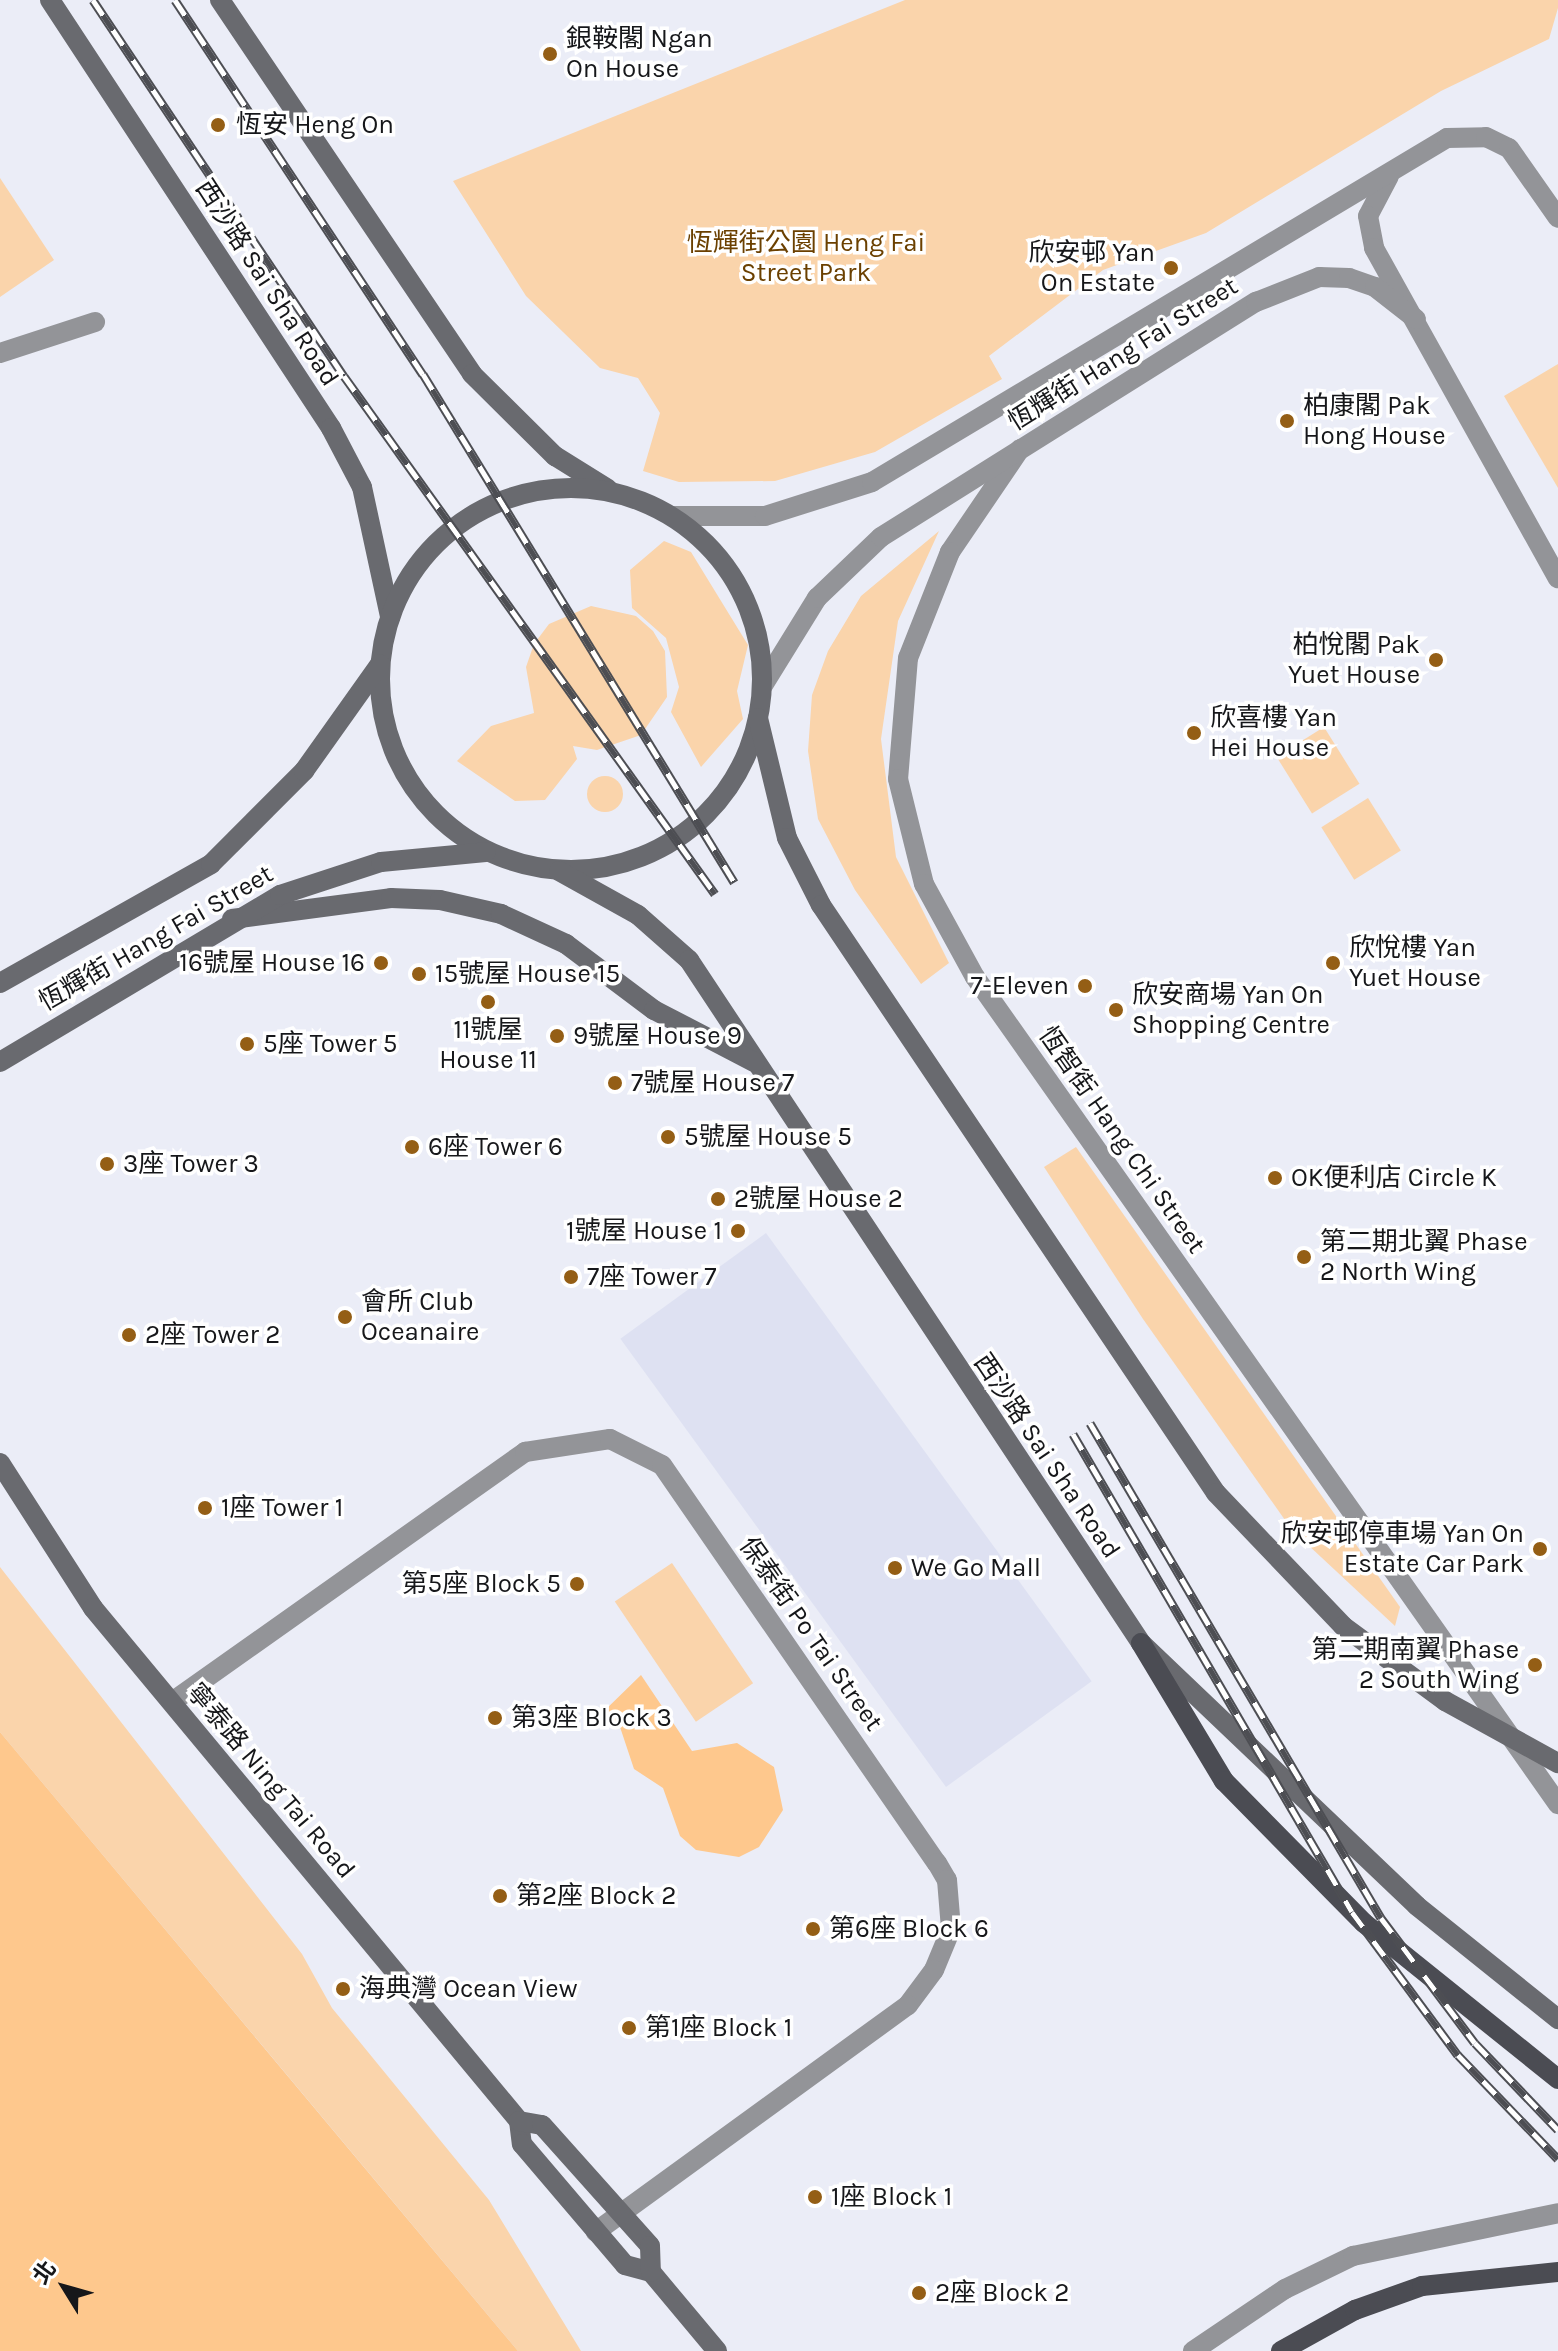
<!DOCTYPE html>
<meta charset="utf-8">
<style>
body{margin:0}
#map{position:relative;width:1558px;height:2351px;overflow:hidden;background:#ebedf7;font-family:Karla,"Noto Sans TC",sans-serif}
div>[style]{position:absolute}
.built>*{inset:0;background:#dee1f2;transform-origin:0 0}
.green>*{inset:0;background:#fad4ab;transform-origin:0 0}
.round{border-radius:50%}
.water>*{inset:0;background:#fec88d}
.street>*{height:20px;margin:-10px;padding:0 10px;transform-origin:10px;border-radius:10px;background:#939498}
.secondary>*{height:20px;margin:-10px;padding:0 10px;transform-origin:10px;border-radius:10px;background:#696a6f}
.secondary>.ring{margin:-10px;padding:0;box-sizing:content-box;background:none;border:20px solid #696a6f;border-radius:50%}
.primary>*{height:20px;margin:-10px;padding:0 10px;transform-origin:10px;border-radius:10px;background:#4b4c53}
.rail>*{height:9px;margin-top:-4.5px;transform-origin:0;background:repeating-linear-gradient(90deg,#fff 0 18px,#4d4e53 0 36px);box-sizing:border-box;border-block:2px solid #4d4e53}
.dots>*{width:22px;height:22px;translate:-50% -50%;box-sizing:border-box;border:4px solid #fff;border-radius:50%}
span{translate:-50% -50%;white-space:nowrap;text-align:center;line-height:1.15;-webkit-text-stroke:7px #fff;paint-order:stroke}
.poi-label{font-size:26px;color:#16171a}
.left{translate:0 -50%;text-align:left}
.right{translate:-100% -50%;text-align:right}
.park-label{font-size:26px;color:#6b4000}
.street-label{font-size:26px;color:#16171a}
.north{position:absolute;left:24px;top:2247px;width:80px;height:80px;-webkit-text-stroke:6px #fff;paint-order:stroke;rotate:307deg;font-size:22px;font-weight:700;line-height:32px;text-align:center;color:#16171a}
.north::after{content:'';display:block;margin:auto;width:28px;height:36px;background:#16171a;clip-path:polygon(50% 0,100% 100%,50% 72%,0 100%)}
</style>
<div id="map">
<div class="built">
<i style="left:766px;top:1233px;width:554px;height:180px;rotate:54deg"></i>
</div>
<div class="green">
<i style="clip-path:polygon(905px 0,1558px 0,1558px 8px,1549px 39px,1441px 91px,1206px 233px,1103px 270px,989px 356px,1002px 379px,875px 452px,775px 481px,679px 482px,643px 471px,660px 413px,638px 378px,600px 368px,526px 296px,453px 181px)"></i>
<i style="clip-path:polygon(0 178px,54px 260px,0 297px)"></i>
<i style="clip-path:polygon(1558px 364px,1558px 488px,1504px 396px)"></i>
<i style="clip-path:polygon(939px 531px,898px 621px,881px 739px,896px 857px,949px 963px,921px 984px,855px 890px,818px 819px,808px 751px,812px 695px,828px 651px,861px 596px)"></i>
<i style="clip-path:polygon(664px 541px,691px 552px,748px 645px,737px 691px,743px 719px,701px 767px,671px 712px,679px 687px,666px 638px,632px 608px,630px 570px)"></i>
<i style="clip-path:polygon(591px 606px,636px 616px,653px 631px,665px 651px,667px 697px,641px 735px,597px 750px,573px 746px,577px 759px,545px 800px,515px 801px,457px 761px,491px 726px,534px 713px,526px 667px,534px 644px,549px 624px)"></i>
<i style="left:1324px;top:727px;width:67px;height:56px;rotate:58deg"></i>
<i class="round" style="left:587px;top:776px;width:36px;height:36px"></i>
<i style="left:1368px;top:798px;width:62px;height:55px;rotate:58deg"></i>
<i style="clip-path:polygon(1076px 1147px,1400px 1607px,1395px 1626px,1292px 1530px,1143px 1319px,1044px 1167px)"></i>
<i style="left:672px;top:1563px;width:145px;height:69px;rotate:56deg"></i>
<i style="clip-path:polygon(0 1567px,302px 1954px,332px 2008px,489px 2200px,581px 2351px,518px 2351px,0 1732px)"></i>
</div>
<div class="water">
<i style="clip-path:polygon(641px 1675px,692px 1751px,737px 1743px,774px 1767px,783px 1810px,759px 1847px,739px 1857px,696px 1850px,680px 1836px,663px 1788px,634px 1769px,620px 1727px,600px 1715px)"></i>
<i style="clip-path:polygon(0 1732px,363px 2166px,518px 2351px,0 2351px)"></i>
</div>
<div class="street">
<i style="left:1389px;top:176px;width:45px;rotate:117.7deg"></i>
<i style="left:1368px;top:216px;width:33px;rotate:79deg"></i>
<i style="left:1374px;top:248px;width:378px;rotate:60.9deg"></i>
<i style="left:0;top:353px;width:100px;rotate:-18.1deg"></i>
<i style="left:1020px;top:449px;width:125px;rotate:124.2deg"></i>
<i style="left:950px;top:552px;width:114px;rotate:111.6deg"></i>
<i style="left:908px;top:658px;width:121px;rotate:94.7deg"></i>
<i style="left:898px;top:779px;width:108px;rotate:76.1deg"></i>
<i style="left:924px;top:884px;width:106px;rotate:61.3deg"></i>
<i style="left:975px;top:977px;width:1012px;rotate:54.82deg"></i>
<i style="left:672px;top:516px;width:93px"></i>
<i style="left:765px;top:516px;width:112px;rotate:-17.6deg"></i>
<i style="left:872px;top:482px;width:670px;rotate:-30.89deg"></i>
<i style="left:1447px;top:138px;width:39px;rotate:-1deg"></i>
<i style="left:1486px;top:137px;width:25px;rotate:26deg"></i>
<i style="left:1509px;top:148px;width:85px;rotate:55deg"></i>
<i style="left:762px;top:687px;width:105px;rotate:-58.3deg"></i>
<i style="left:817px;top:598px;width:88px;rotate:-43.6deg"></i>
<i style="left:881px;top:537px;width:443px;rotate:-32.1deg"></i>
<i style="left:1256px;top:302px;width:68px;rotate:-21.6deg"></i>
<i style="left:1319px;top:277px;width:30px;rotate:2deg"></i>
<i style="left:1349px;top:278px;width:28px;rotate:19deg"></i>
<i style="left:1375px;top:287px;width:52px;rotate:38deg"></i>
<i style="left:172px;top:1702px;width:433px;rotate:-35.3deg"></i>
<i style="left:525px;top:1452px;width:86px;rotate:-8.7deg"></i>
<i style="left:610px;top:1439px;width:58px;rotate:26.6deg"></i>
<i style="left:662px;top:1465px;width:484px;rotate:55.4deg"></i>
<i style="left:937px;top:1863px;width:20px;rotate:60deg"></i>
<i style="left:947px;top:1880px;width:49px;rotate:85.3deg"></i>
<i style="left:951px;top:1929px;width:44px;rotate:112.5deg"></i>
<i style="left:934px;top:1970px;width:44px;rotate:126.6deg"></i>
<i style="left:908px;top:2005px;width:386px;rotate:144deg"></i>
<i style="left:1193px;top:2351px;width:111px;rotate:-34deg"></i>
<i style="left:1285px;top:2289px;width:76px;rotate:-25.9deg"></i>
<i style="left:1353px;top:2256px;width:209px;rotate:-11.8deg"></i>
</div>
<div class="secondary">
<i style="left:50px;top:0;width:512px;rotate:56.71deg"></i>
<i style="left:331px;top:428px;width:67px;rotate:62.3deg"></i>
<i style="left:362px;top:487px;width:133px;rotate:77.8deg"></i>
<i style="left:220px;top:0;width:451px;rotate:56deg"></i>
<i style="left:472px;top:374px;width:117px;rotate:44.7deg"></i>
<i style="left:555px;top:456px;width:62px;rotate:31.9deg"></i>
<i class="ring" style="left:380px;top:488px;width:362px;height:362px"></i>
<i style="left:758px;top:718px;width:123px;rotate:76.4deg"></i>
<i style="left:787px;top:838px;width:75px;rotate:63.1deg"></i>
<i style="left:821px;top:905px;width:708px;rotate:56.11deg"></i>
<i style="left:1216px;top:1493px;width:184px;rotate:46.3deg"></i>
<i style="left:1343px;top:1626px;width:127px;rotate:36.3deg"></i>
<i style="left:1445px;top:1701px;width:129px;rotate:28.8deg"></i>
<i style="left:559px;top:871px;width:90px;rotate:29.1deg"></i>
<i style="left:638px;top:915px;width:68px;rotate:41.4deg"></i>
<i style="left:689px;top:960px;width:819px;rotate:56.5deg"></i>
<i style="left:1141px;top:1643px;width:381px;rotate:43.6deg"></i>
<i style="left:1417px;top:1906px;width:181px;rotate:38.7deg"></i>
<i style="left:232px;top:919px;width:160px;rotate:-7.5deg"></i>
<i style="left:391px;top:898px;width:49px;rotate:2.3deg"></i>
<i style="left:440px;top:900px;width:63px;rotate:12.9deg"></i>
<i style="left:501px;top:914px;width:72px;rotate:24.8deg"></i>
<i style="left:566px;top:944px;width:110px;rotate:36.9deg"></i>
<i style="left:654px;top:1010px;width:113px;rotate:27.5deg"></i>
<i style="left:0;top:983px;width:242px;rotate:-29.4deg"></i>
<i style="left:211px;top:864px;width:132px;rotate:-45deg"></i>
<i style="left:304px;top:771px;width:131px;rotate:-54.6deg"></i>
<i style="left:0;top:1062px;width:326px;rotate:-30.8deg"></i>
<i style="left:280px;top:895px;width:106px;rotate:-18.1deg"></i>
<i style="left:381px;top:862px;width:105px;rotate:-5.4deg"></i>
<i style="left:0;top:1463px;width:172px;rotate:57.3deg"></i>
<i style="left:93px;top:1608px;width:667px;rotate:50.29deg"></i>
<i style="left:519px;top:2121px;width:23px;rotate:83deg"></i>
<i style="left:522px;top:2144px;width:159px;rotate:49.6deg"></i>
<i style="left:625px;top:2265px;width:27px;rotate:15deg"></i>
<i style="left:651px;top:2272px;width:103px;rotate:50.1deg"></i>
<i style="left:519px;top:2121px;width:23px;rotate:10deg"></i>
<i style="left:542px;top:2125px;width:162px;rotate:48.2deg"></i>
<i style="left:650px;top:2246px;width:26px;rotate:88deg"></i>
</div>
<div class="primary">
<i style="left:1141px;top:1643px;width:161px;rotate:59deg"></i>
<i style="left:1224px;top:1781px;width:199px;rotate:45.4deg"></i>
<i style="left:1364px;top:1923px;width:249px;rotate:38.8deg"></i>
<i style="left:1281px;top:2351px;width:85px;rotate:-29deg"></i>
<i style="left:1355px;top:2310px;width:71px;rotate:-19.7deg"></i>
<i style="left:1422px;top:2286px;width:137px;rotate:-5.9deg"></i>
</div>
<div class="rail">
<i style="left:93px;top:0;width:452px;rotate:56.3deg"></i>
<i style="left:344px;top:376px;width:637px;rotate:54.39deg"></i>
<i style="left:175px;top:0;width:449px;rotate:56.5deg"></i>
<i style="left:423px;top:374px;width:596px;rotate:58.52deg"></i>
<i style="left:1090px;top:1423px;width:574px;rotate:59.55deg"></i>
<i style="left:1381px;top:1918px;width:156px;rotate:53.1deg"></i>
<i style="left:1475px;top:2043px;width:120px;rotate:46.3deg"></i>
<i style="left:1073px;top:1434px;width:553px;rotate:59.73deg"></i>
<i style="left:1352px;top:1912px;width:178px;rotate:53.5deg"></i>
<i style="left:1458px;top:2055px;width:144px;rotate:46.1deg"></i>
</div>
<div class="dots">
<i style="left:550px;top:54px;background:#945e15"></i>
<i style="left:218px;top:125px;background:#945e15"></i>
<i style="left:1171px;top:268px;background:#945e15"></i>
<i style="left:1287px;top:421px;background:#945e15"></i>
<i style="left:1436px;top:660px;background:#945e15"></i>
<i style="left:1194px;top:733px;background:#945e15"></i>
<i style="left:381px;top:963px;background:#945e15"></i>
<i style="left:1333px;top:963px;background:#945e15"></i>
<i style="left:419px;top:974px;background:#945e15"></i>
<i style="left:1085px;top:986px;background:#945e15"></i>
<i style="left:488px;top:1002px;background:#945e15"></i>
<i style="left:1116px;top:1010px;background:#945e15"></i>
<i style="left:557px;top:1036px;background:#945e15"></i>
<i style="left:247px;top:1044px;background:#945e15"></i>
<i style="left:615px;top:1083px;background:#945e15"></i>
<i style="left:668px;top:1137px;background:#945e15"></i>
<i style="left:412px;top:1147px;background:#945e15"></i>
<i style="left:107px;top:1164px;background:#945e15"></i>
<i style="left:1275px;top:1178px;background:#945e15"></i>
<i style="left:718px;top:1199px;background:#945e15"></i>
<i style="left:738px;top:1231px;background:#945e15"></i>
<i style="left:1304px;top:1257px;background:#945e15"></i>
<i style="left:571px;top:1277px;background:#945e15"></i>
<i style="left:345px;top:1317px;background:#945e15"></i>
<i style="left:129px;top:1335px;background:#945e15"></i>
<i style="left:205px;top:1508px;background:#945e15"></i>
<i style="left:1540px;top:1549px;background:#945e15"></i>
<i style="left:895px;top:1568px;background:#945e15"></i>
<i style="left:577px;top:1584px;background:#945e15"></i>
<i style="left:1535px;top:1665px;background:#945e15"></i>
<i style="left:495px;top:1718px;background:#945e15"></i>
<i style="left:500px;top:1896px;background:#945e15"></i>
<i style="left:813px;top:1929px;background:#945e15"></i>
<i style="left:343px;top:1989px;background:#945e15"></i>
<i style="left:629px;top:2028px;background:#945e15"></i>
<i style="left:815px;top:2197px;background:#945e15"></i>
<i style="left:919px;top:2293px;background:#945e15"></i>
</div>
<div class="poi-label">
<span class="left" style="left:566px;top:54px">銀鞍閣 Ngan<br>On House</span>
<span class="left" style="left:236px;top:125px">恆安 Heng On</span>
<span class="right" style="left:1155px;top:268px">欣安邨 Yan<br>On Estate</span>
<span class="left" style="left:1303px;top:421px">柏康閣 Pak<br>Hong House</span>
<span class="right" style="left:1420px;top:660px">柏悅閣 Pak<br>Yuet House</span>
<span class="left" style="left:1210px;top:733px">欣喜樓 Yan<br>Hei House</span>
<span class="left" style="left:1349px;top:963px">欣悅樓 Yan<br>Yuet House</span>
<span class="right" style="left:365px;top:963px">16號屋 House 16</span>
<span class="left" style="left:435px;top:974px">15號屋 House 15</span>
<span class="right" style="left:1069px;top:986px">7-Eleven</span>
<span class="left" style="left:1132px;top:1010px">欣安商場 Yan On<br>Shopping Centre</span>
<span style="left:488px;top:1045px">11號屋<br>House 11</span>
<span class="left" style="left:573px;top:1036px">9號屋 House 9</span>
<span class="left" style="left:263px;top:1044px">5座 Tower 5</span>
<span class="left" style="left:631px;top:1083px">7號屋 House 7</span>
<span class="left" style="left:684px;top:1137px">5號屋 House 5</span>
<span class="left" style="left:428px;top:1147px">6座 Tower 6</span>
<span class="left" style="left:123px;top:1164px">3座 Tower 3</span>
<span class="left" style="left:1291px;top:1178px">OK便利店 Circle K</span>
<span class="left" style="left:734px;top:1199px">2號屋 House 2</span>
<span class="right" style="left:722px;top:1231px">1號屋 House 1</span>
<span class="left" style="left:1320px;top:1257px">第二期北翼 Phase<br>2 North Wing</span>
<span class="left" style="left:587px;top:1277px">7座 Tower 7</span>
<span class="left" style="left:361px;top:1317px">會所 Club<br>Oceanaire</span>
<span class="left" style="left:145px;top:1335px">2座 Tower 2</span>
<span class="left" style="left:221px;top:1508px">1座 Tower 1</span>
<span class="right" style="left:1524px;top:1549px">欣安邨停車場 Yan On<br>Estate Car Park</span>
<span class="left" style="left:911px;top:1568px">We Go Mall</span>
<span class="right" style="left:561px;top:1584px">第5座 Block 5</span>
<span class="right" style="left:1519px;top:1665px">第二期南翼 Phase<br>2 South Wing</span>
<span class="left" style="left:511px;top:1718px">第3座 Block 3</span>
<span class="left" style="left:516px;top:1896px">第2座 Block 2</span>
<span class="left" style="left:829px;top:1929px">第6座 Block 6</span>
<span class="left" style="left:359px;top:1989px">海典灣 Ocean View</span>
<span class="left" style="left:645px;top:2028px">第1座 Block 1</span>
<span class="left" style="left:831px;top:2197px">1座 Block 1</span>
<span class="left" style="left:935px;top:2293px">2座 Block 2</span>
</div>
<div class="park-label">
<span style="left:806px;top:258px">恆輝街公園 Heng Fai<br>Street Park</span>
</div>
<div class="street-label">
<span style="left:267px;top:283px;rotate:57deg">西沙路 Sai Sha Road</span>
<span style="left:1123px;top:354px;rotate:-32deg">恆輝街 Hang Fai Street</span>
<span style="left:156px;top:938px;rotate:-30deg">恆輝街 Hang Fai Street</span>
<span style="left:1122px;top:1140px;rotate:55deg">恆智街 Hang Chi Street</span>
<span style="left:1047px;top:1456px;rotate:56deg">西沙路 Sai Sha Road</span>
<span style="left:811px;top:1634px;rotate:55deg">保泰街 Po Tai Street</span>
<span style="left:271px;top:1781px;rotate:50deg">寧泰路 Ning Tai Road</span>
</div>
<div class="north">北</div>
</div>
